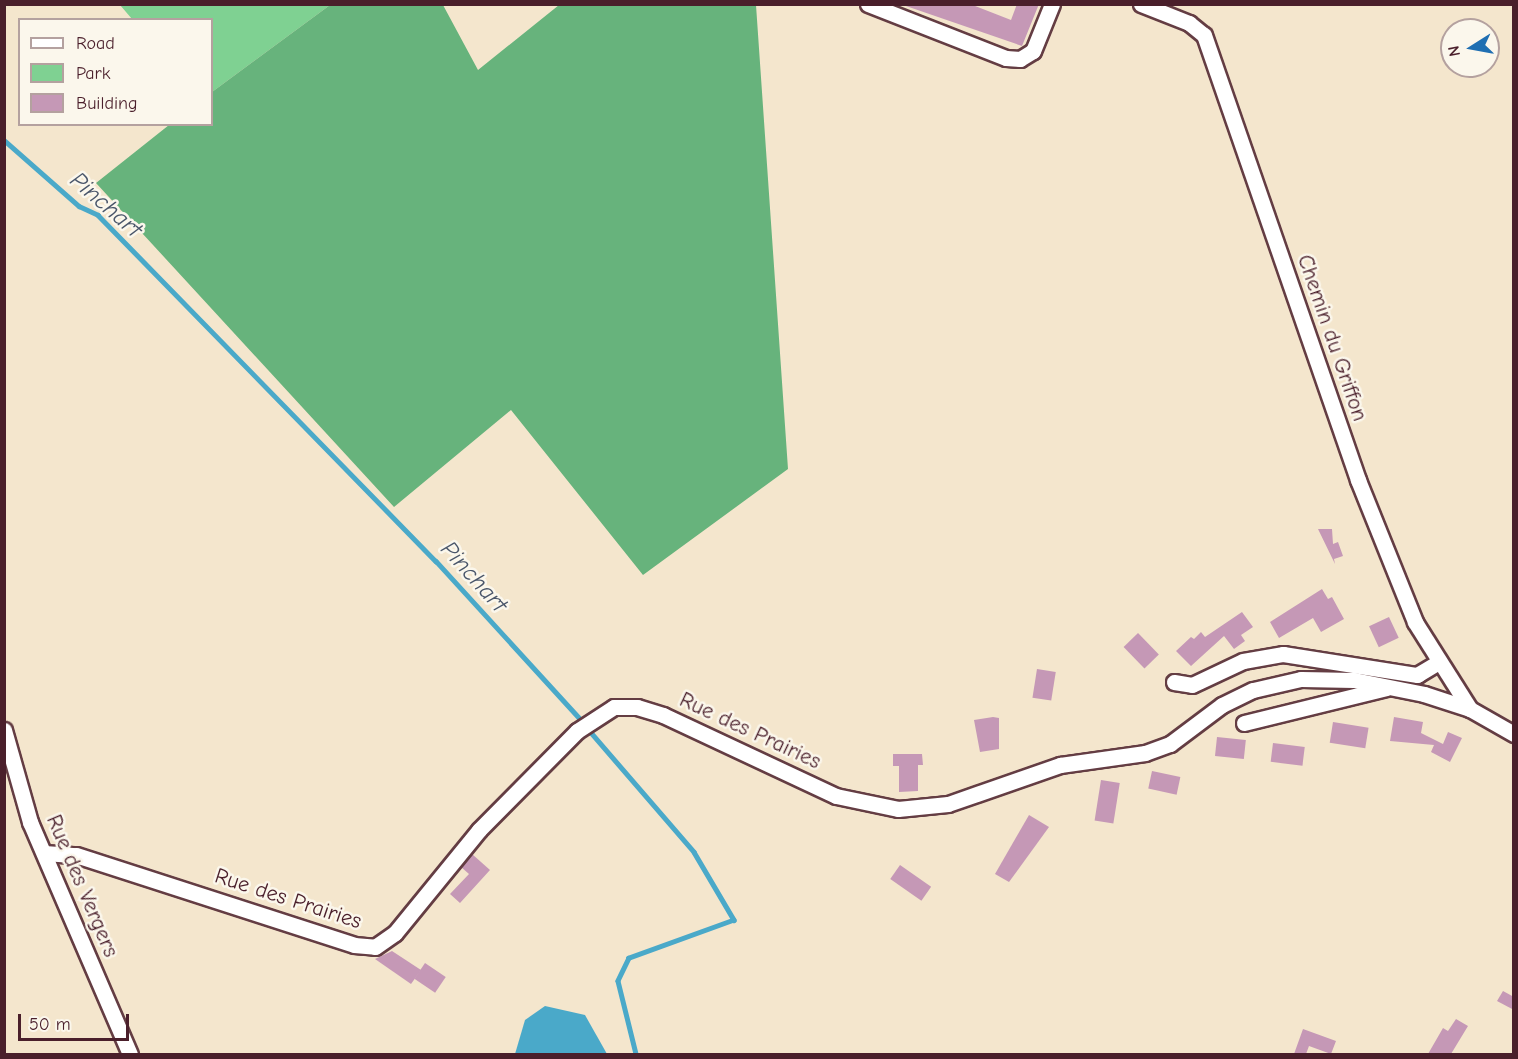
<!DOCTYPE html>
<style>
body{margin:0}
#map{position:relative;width:1518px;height:1059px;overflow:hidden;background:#f4e6cd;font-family:"Comic Neue",sans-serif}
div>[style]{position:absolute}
.green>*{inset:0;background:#7fd192}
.forest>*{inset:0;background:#67b37c}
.water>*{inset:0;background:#4aa9c9}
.stream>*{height:4.5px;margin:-2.25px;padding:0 2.25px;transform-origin:2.25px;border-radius:2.25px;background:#4aa9c9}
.building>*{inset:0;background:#c598b6;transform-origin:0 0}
.roads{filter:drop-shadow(2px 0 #643d43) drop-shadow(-2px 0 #643d43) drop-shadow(0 2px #643d43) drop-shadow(0 -2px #643d43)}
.street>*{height:15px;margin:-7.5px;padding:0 7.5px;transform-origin:7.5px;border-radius:7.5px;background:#fff}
span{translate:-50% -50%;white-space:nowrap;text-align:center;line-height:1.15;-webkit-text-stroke:5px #fbf7ec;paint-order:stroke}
.street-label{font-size:22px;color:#4a1f2b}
.water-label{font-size:24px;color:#4a566a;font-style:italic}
.frame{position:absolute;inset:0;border:6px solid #4a1f2b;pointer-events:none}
.legend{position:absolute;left:18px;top:18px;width:195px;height:108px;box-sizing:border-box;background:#fbf7ec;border:2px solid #b4a19f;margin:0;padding:8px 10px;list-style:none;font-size:18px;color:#4a1f2b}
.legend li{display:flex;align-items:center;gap:12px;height:30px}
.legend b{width:30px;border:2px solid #b4a19f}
.north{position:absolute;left:1440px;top:18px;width:60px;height:60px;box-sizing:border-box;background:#fbf7ec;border:2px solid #b4a19f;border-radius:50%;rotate:259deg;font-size:16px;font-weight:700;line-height:24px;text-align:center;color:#4a1f2b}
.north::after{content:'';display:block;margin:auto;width:21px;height:27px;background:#1f6fb2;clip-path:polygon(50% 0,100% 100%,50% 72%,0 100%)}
.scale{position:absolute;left:18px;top:1014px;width:111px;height:27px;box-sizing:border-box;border:3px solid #4a1f2b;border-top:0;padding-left:8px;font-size:18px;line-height:21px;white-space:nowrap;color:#4a1f2b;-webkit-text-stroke:4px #fbf7ec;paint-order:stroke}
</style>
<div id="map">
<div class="green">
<i style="clip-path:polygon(120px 5px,330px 5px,212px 92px,212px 20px,132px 19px)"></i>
</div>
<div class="forest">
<i style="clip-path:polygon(330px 5px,443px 5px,478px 70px,559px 5px,756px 5px,788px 469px,643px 575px,511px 410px,394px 507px,96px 183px,169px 125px,212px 124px,212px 92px)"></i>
</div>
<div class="water">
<i style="clip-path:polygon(545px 1006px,585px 1015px,607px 1054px,515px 1054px,525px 1020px)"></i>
</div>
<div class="stream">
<i style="left:4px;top:140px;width:100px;rotate:41.3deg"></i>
<i style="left:79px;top:206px;width:21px;rotate:25deg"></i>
<i style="left:98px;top:215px;width:484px;rotate:45.7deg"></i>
<i style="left:436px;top:561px;width:218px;rotate:47.6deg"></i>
<i style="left:588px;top:729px;width:162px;rotate:49.2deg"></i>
<i style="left:694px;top:852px;width:79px;rotate:59.5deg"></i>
<i style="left:734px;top:920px;width:112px;rotate:160.1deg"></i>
<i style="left:629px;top:958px;width:25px;rotate:116deg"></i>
<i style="left:618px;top:981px;width:75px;rotate:76.1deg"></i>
</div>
<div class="building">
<i style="clip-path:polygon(970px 4px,1011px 20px,1017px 4px,1039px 4px,1022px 46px,906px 6px)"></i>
<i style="clip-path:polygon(1318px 529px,1332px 529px,1333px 544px,1338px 542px,1343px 556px,1334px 559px,1335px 564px)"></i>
<i style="clip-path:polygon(1322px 589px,1328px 599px,1332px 597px,1344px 619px,1321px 632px,1313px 618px,1279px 638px,1270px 622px)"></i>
<i style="clip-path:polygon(1242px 612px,1253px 627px,1241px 635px,1245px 641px,1234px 649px,1224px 636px,1191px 666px,1176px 651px,1191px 637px,1194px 639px,1201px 632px,1205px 637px)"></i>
<i style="left:1389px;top:617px;width:23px;height:22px;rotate:65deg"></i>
<i style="left:1138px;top:633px;width:30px;height:20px;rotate:46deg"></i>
<i style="left:1037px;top:669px;width:19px;height:29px;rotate:9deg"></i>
<i style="clip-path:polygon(993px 717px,999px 718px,999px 749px,980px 752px,974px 720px)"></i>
<i style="clip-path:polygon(1394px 717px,1423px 722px,1421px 733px,1443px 744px,1448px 732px,1462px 738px,1450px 762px,1431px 752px,1434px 745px,1390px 741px)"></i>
<i style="left:1333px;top:722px;width:36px;height:21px;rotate:9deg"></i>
<i style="left:1217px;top:737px;width:29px;height:19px;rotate:6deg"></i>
<i style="left:1273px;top:743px;width:32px;height:19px;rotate:7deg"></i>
<i style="clip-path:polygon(893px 754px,922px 754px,923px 765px,918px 765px,918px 791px,899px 792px,899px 766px,893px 766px)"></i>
<i style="left:1152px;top:771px;width:29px;height:18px;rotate:12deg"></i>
<i style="left:1101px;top:780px;width:19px;height:41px;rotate:9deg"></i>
<i style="clip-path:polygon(1029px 815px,1049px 827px,1009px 882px,995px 874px)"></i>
<i style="clip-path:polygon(472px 854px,490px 870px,460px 903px,450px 894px,469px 874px,461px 867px)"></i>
<i style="left:900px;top:865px;width:38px;height:17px;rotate:35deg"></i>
<i style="clip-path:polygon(392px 951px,421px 970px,411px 984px,375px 959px)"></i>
<i style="left:425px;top:963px;width:25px;height:19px;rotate:34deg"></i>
<i style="clip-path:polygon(1503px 991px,1514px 997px,1514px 1010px,1497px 1001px)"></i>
<i style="clip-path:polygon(1456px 1019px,1468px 1026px,1451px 1054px,1428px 1054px,1443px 1028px,1448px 1031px)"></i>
<i style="clip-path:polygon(1303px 1029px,1336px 1041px,1331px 1054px,1309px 1046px,1306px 1054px,1294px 1054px)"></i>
</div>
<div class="roads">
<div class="street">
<i style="left:868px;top:4px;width:148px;rotate:21.4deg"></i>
<i style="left:1006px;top:58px;width:14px;rotate:4deg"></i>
<i style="left:1020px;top:59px;width:15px;rotate:-32deg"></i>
<i style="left:1033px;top:51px;width:51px;rotate:-68deg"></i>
<i style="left:1141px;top:4px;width:52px;rotate:21.6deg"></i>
<i style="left:1189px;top:23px;width:19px;rotate:39deg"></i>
<i style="left:1204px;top:35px;width:471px;rotate:70.9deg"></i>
<i style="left:1358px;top:480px;width:153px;rotate:68.1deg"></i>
<i style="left:1415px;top:622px;width:103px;rotate:57.7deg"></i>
<i style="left:1174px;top:682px;width:18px;rotate:9deg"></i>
<i style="left:1192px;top:685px;width:56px;rotate:-25.2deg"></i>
<i style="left:1243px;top:661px;width:41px;rotate:-9.9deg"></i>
<i style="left:1283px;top:654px;width:136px;rotate:8.9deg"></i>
<i style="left:1417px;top:675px;width:26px;rotate:-31deg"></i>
<i style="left:1244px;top:723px;width:147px;rotate:-13.8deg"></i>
<i style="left:4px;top:730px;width:96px;rotate:74.2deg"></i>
<i style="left:30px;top:822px;width:253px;rotate:66.7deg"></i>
<i style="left:44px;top:853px;width:32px;rotate:4deg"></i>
<i style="left:76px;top:855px;width:292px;rotate:17.9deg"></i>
<i style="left:354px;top:945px;width:21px;rotate:5deg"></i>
<i style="left:375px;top:947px;width:24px;rotate:-35deg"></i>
<i style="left:395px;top:933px;width:133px;rotate:-50.8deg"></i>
<i style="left:479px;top:830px;width:139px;rotate:-45.3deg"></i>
<i style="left:577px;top:731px;width:44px;rotate:-33deg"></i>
<i style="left:614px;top:707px;width:23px"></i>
<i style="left:637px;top:707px;width:27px;rotate:17deg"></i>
<i style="left:663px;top:715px;width:191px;rotate:25.1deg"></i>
<i style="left:836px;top:796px;width:63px;rotate:11.8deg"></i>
<i style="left:898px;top:809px;width:50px;rotate:-5.7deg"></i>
<i style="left:948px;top:804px;width:119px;rotate:-19.2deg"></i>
<i style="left:1060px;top:765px;width:86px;rotate:-8deg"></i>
<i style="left:1145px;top:753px;width:27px;rotate:-20deg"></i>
<i style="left:1170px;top:744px;width:65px;rotate:-36.9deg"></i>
<i style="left:1222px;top:705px;width:34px;rotate:-26deg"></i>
<i style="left:1253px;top:690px;width:49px;rotate:-12.9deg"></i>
<i style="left:1301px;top:679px;width:53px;rotate:1.1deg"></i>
<i style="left:1354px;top:680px;width:71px;rotate:11.3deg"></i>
<i style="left:1424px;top:694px;width:48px;rotate:18.1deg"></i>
<i style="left:1470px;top:709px;width:51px;rotate:29.6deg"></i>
</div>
</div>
<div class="street-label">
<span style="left:1332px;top:338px;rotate:71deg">Chemin du Griffon</span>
<span style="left:750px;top:731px;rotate:25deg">Rue des Prairies</span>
<span style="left:82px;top:886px;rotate:67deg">Rue des Vergers</span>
<span style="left:288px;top:899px;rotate:18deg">Rue des Prairies</span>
</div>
<div class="water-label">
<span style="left:106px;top:205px;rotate:41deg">Pinchart</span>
<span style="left:474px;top:577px;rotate:48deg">Pinchart</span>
</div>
<div class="frame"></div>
<ul class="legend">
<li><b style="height:8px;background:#fff"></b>Road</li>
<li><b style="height:16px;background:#7fd192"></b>Park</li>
<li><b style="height:16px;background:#c598b6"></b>Building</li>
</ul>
<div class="north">N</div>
<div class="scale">50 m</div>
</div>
